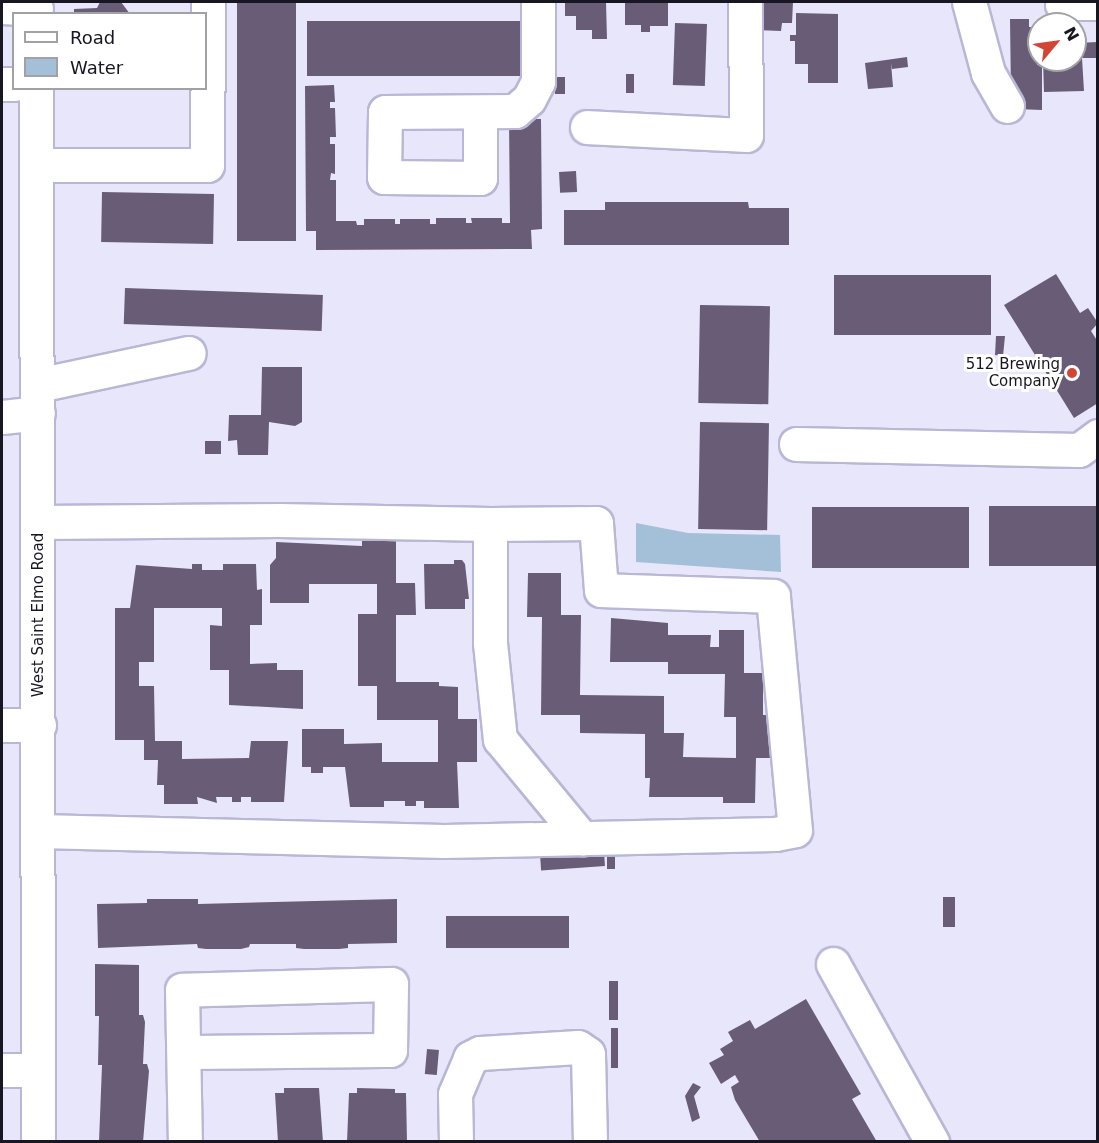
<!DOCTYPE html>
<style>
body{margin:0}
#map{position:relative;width:1099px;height:1143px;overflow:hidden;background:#e7e6fa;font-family:"DejaVu Sans",sans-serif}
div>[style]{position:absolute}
.water>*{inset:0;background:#a4bfd8}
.building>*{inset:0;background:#695c77;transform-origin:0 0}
.roads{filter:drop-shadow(2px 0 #b8b7d6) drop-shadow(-2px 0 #b8b7d6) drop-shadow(0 2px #b8b7d6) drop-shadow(0 -2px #b8b7d6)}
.minor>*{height:33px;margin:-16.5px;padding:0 16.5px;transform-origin:16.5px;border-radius:16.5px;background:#fff}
.dots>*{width:16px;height:16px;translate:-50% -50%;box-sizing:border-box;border:3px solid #fff;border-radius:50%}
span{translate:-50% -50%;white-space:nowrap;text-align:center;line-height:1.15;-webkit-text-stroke:6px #fff;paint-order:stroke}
.poi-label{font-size:15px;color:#171621}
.right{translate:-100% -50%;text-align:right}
.street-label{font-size:15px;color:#171621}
.frame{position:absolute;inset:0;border:3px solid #171621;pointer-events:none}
.legend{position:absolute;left:12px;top:12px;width:195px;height:78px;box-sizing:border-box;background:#fff;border:2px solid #a2a2a6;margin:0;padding:8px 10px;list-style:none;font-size:18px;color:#171621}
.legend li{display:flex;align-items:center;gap:12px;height:30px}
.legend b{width:30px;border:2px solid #a2a2a6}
.north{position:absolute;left:1027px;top:12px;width:60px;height:60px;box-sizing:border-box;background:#fff;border:2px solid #a2a2a6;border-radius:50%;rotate:61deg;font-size:16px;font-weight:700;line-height:24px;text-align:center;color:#171621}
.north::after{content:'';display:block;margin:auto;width:21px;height:27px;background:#d24535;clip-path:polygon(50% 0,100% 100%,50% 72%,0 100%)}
</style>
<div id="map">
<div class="water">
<i style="clip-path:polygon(636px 523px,688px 533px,780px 535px,781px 572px,636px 562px)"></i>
</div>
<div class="building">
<i style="clip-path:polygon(100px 2px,121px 2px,130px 14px,74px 14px,74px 9px,97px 8px)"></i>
<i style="left:237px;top:2px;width:59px;height:239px"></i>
<i style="clip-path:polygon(565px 2px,606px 2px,607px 39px,592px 39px,592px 30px,576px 30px,576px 16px,565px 16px)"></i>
<i style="clip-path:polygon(625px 2px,668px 2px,668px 26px,650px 26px,650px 32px,641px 32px,641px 25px,625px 25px)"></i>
<i style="clip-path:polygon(762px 2px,793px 2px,792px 23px,782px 23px,781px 31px,755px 30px,756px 7px,762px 8px)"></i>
<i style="clip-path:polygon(796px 13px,838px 14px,838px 83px,808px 83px,808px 64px,795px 64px,795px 41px,790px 41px,790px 35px,796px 35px)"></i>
<i style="clip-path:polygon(1010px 19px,1029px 19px,1029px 27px,1038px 27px,1037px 65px,1042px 65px,1042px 110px,1016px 109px,1011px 95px)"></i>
<i style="left:523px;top:21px;width:55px;height:216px;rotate:90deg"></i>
<i style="left:675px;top:23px;width:32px;height:62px;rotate:2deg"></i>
<i style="clip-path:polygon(1098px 42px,1098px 58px,1082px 58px,1084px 91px,1044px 92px,1043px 60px,1075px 60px,1075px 43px)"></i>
<i style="clip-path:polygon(907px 57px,908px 67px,892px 69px,891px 63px,893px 87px,868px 89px,865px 63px)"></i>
<i style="left:626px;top:74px;width:8px;height:19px"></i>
<i style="left:555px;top:77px;width:10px;height:17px"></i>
<i style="clip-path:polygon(334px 85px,335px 102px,330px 102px,330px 108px,335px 108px,336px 137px,330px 137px,330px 144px,335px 144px,335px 174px,331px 173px,330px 180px,336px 180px,336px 221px,356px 221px,357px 225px,364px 225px,364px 219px,395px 219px,395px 224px,400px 224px,400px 219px,430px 219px,430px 224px,436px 224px,436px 218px,466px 218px,466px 223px,472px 223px,471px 218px,502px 218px,502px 223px,510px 223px,509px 119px,541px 119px,542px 229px,531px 230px,532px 249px,316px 250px,316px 231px,306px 231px,305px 86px)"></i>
<i style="left:576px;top:171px;width:21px;height:17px;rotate:87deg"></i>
<i style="left:102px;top:192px;width:112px;height:50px;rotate:1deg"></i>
<i style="clip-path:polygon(605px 202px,748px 202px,749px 208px,789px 208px,789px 245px,564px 245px,564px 210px,605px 210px)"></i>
<i style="clip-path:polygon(1056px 274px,1080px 313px,1088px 308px,1098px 323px,1091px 331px,1098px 342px,1098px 403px,1074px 418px,1004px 305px)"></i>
<i style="left:834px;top:275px;width:157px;height:60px"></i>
<i style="left:125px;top:288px;width:198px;height:36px;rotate:2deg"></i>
<i style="left:700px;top:305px;width:70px;height:98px;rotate:1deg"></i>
<i style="clip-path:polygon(996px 336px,1005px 336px,1003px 356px,995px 355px)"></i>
<i style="clip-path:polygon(262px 367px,302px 367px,302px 422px,295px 426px,269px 422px,268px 455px,238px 455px,237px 440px,228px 441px,229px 415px,261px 415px)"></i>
<i style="left:700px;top:422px;width:69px;height:107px;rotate:1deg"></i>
<i style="left:205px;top:441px;width:16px;height:13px"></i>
<i style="left:989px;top:506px;width:109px;height:60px"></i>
<i style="left:812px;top:507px;width:157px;height:61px"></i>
<i style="clip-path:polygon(362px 541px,396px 541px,396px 583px,415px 583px,416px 615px,396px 615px,396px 682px,439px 682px,439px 686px,458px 687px,458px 719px,477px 719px,477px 762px,457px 762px,459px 808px,424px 808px,424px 801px,416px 801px,416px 806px,405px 806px,405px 801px,384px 801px,384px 807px,350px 807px,345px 767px,323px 767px,323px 773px,311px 773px,311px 767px,302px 767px,302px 729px,344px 729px,344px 744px,382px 743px,382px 762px,438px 762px,438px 720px,377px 720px,377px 686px,358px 686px,358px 614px,377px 614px,377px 584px,309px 584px,309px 603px,270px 603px,270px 565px,276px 558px,276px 542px,362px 546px)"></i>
<i style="clip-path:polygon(454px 560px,462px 560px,465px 564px,469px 599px,465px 599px,465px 609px,425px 609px,424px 564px,454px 564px)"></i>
<i style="clip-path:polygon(192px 564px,202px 564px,202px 570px,223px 570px,223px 564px,256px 564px,257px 590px,262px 589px,262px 625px,250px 625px,250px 664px,277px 663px,277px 670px,303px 670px,303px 709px,229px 705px,229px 670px,210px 670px,210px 625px,222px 626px,222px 608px,154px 608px,154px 662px,139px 662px,139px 686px,154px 686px,155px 741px,182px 741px,182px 759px,249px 758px,251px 741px,288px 741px,284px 802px,251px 802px,251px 797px,241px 797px,241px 802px,232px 802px,232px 797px,216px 797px,217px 803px,197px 797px,198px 804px,164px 804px,164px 785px,157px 785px,158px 760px,144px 760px,144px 740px,115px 740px,115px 608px,130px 608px,136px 565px,192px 569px)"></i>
<i style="clip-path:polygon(528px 573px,561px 573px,561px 615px,581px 615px,580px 695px,664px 696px,664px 733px,684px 733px,683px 757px,736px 758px,736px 717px,724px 717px,725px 674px,668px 674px,668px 662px,610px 662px,611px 618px,668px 623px,668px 635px,711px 635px,710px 647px,719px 647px,719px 630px,744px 630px,744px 673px,763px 673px,763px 715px,775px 715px,775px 758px,756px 758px,755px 803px,723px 803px,723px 797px,649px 797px,650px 778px,645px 778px,645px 734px,580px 733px,580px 715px,541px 715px,542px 617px,527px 617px)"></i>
<i style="left:607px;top:850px;width:8px;height:19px"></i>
<i style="left:604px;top:852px;width:14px;height:64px;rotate:86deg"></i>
<i style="left:943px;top:897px;width:12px;height:30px"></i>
<i style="clip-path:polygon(147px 899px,198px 899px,198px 904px,397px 899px,397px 943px,348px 944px,348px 948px,339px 949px,304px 949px,296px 948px,296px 944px,250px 944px,249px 947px,241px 949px,206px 949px,198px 948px,197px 944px,98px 948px,97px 904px,147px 903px)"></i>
<i style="left:569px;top:916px;width:32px;height:123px;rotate:90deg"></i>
<i style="clip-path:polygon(95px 964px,139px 965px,139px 1015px,143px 1015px,145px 1022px,143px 1064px,147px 1064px,149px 1071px,143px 1142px,99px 1142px,102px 1065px,98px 1065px,99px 1016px,95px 1016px)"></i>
<i style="left:609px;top:981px;width:9px;height:39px"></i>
<i style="clip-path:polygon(806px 999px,861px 1094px,852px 1099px,877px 1142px,760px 1142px,735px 1100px,731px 1087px,739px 1082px,735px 1075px,721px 1084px,709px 1063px,724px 1055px,720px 1049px,733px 1041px,728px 1032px,750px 1020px,755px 1029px)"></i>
<i style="left:611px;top:1028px;width:7px;height:40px"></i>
<i style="left:427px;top:1049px;width:12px;height:25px;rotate:5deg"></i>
<i style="clip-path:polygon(693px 1083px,701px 1087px,694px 1096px,700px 1118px,692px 1122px,685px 1096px)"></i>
<i style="clip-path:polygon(284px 1088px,319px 1088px,323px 1142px,278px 1142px,275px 1093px,284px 1093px)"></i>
<i style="clip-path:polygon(357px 1088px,395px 1089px,395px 1093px,406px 1093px,407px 1142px,347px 1142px,349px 1093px,357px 1093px)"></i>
</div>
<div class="roads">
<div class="minor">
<i style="left:969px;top:2px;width:73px;rotate:75deg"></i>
<i style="left:988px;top:73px;width:38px;rotate:60deg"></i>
<i style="left:1062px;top:4px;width:36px;rotate:-2deg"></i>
<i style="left:2px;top:7px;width:34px;rotate:3deg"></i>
<i style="left:2px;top:84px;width:12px"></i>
<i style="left:36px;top:88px;width:1054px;rotate:89.89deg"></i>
<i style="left:480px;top:112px;width:66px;rotate:90deg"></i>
<i style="left:480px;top:178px;width:96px;rotate:-179.4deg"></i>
<i style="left:384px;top:177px;width:65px;rotate:-89.1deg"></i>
<i style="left:385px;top:112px;width:130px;rotate:-0.4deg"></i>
<i style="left:515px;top:111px;width:18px;rotate:-41deg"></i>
<i style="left:529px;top:99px;width:20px;rotate:-63deg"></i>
<i style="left:538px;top:81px;width:79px;rotate:-90deg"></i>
<i style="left:587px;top:127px;width:159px;rotate:2.9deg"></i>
<i style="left:746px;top:135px;width:133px;rotate:-90.4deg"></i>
<i style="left:37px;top:165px;width:170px"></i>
<i style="left:207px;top:165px;width:163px;rotate:-89.6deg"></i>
<i style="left:38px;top:385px;width:154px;rotate:-12deg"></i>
<i style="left:2px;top:417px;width:36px;rotate:-6deg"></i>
<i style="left:796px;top:444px;width:283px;rotate:1.2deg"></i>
<i style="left:1079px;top:450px;width:24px;rotate:-36deg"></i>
<i style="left:38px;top:522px;width:241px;rotate:-0.5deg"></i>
<i style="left:279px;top:520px;width:211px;rotate:1.1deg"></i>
<i style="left:2px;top:725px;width:37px"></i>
<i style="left:39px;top:831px;width:405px;rotate:1.4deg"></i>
<i style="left:444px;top:841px;width:331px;rotate:-1.2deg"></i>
<i style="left:775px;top:834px;width:20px;rotate:-11deg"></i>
<i style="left:795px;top:830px;width:235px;rotate:-95.4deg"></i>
<i style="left:773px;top:596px;width:172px;rotate:-178deg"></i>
<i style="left:601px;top:590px;width:67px;rotate:-94.3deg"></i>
<i style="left:596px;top:523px;width:106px;rotate:179.5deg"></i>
<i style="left:490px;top:524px;width:119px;rotate:90deg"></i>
<i style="left:490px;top:643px;width:97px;rotate:84.1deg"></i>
<i style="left:500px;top:739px;width:129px;rotate:50.4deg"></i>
<i style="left:833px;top:964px;width:204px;rotate:60.9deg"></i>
<i style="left:185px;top:1052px;width:205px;rotate:-0.6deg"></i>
<i style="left:390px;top:1050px;width:66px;rotate:-89.1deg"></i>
<i style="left:391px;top:984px;width:209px;rotate:178.4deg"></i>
<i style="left:182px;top:990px;width:152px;rotate:88.9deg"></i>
<i style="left:2px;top:1070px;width:35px"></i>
<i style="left:456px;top:1142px;width:48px;rotate:-91.2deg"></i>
<i style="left:455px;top:1094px;width:39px;rotate:-67deg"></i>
<i style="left:470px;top:1058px;width:11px;rotate:-27deg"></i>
<i style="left:480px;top:1053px;width:98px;rotate:-3.5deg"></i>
<i style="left:578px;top:1047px;width:12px;rotate:35deg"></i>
<i style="left:588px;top:1054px;width:88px;rotate:88.7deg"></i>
</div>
</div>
<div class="dots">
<i style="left:1072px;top:373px;background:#d24535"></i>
</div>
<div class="poi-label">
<span class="right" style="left:1060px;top:373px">512 Brewing<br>Company</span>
</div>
<div class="street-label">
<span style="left:39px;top:615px;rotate:-90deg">West Saint Elmo Road</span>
</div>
<div class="frame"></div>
<ul class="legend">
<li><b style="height:8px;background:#fff"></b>Road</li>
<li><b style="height:16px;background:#a4bfd8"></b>Water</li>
</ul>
<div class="north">N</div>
</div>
